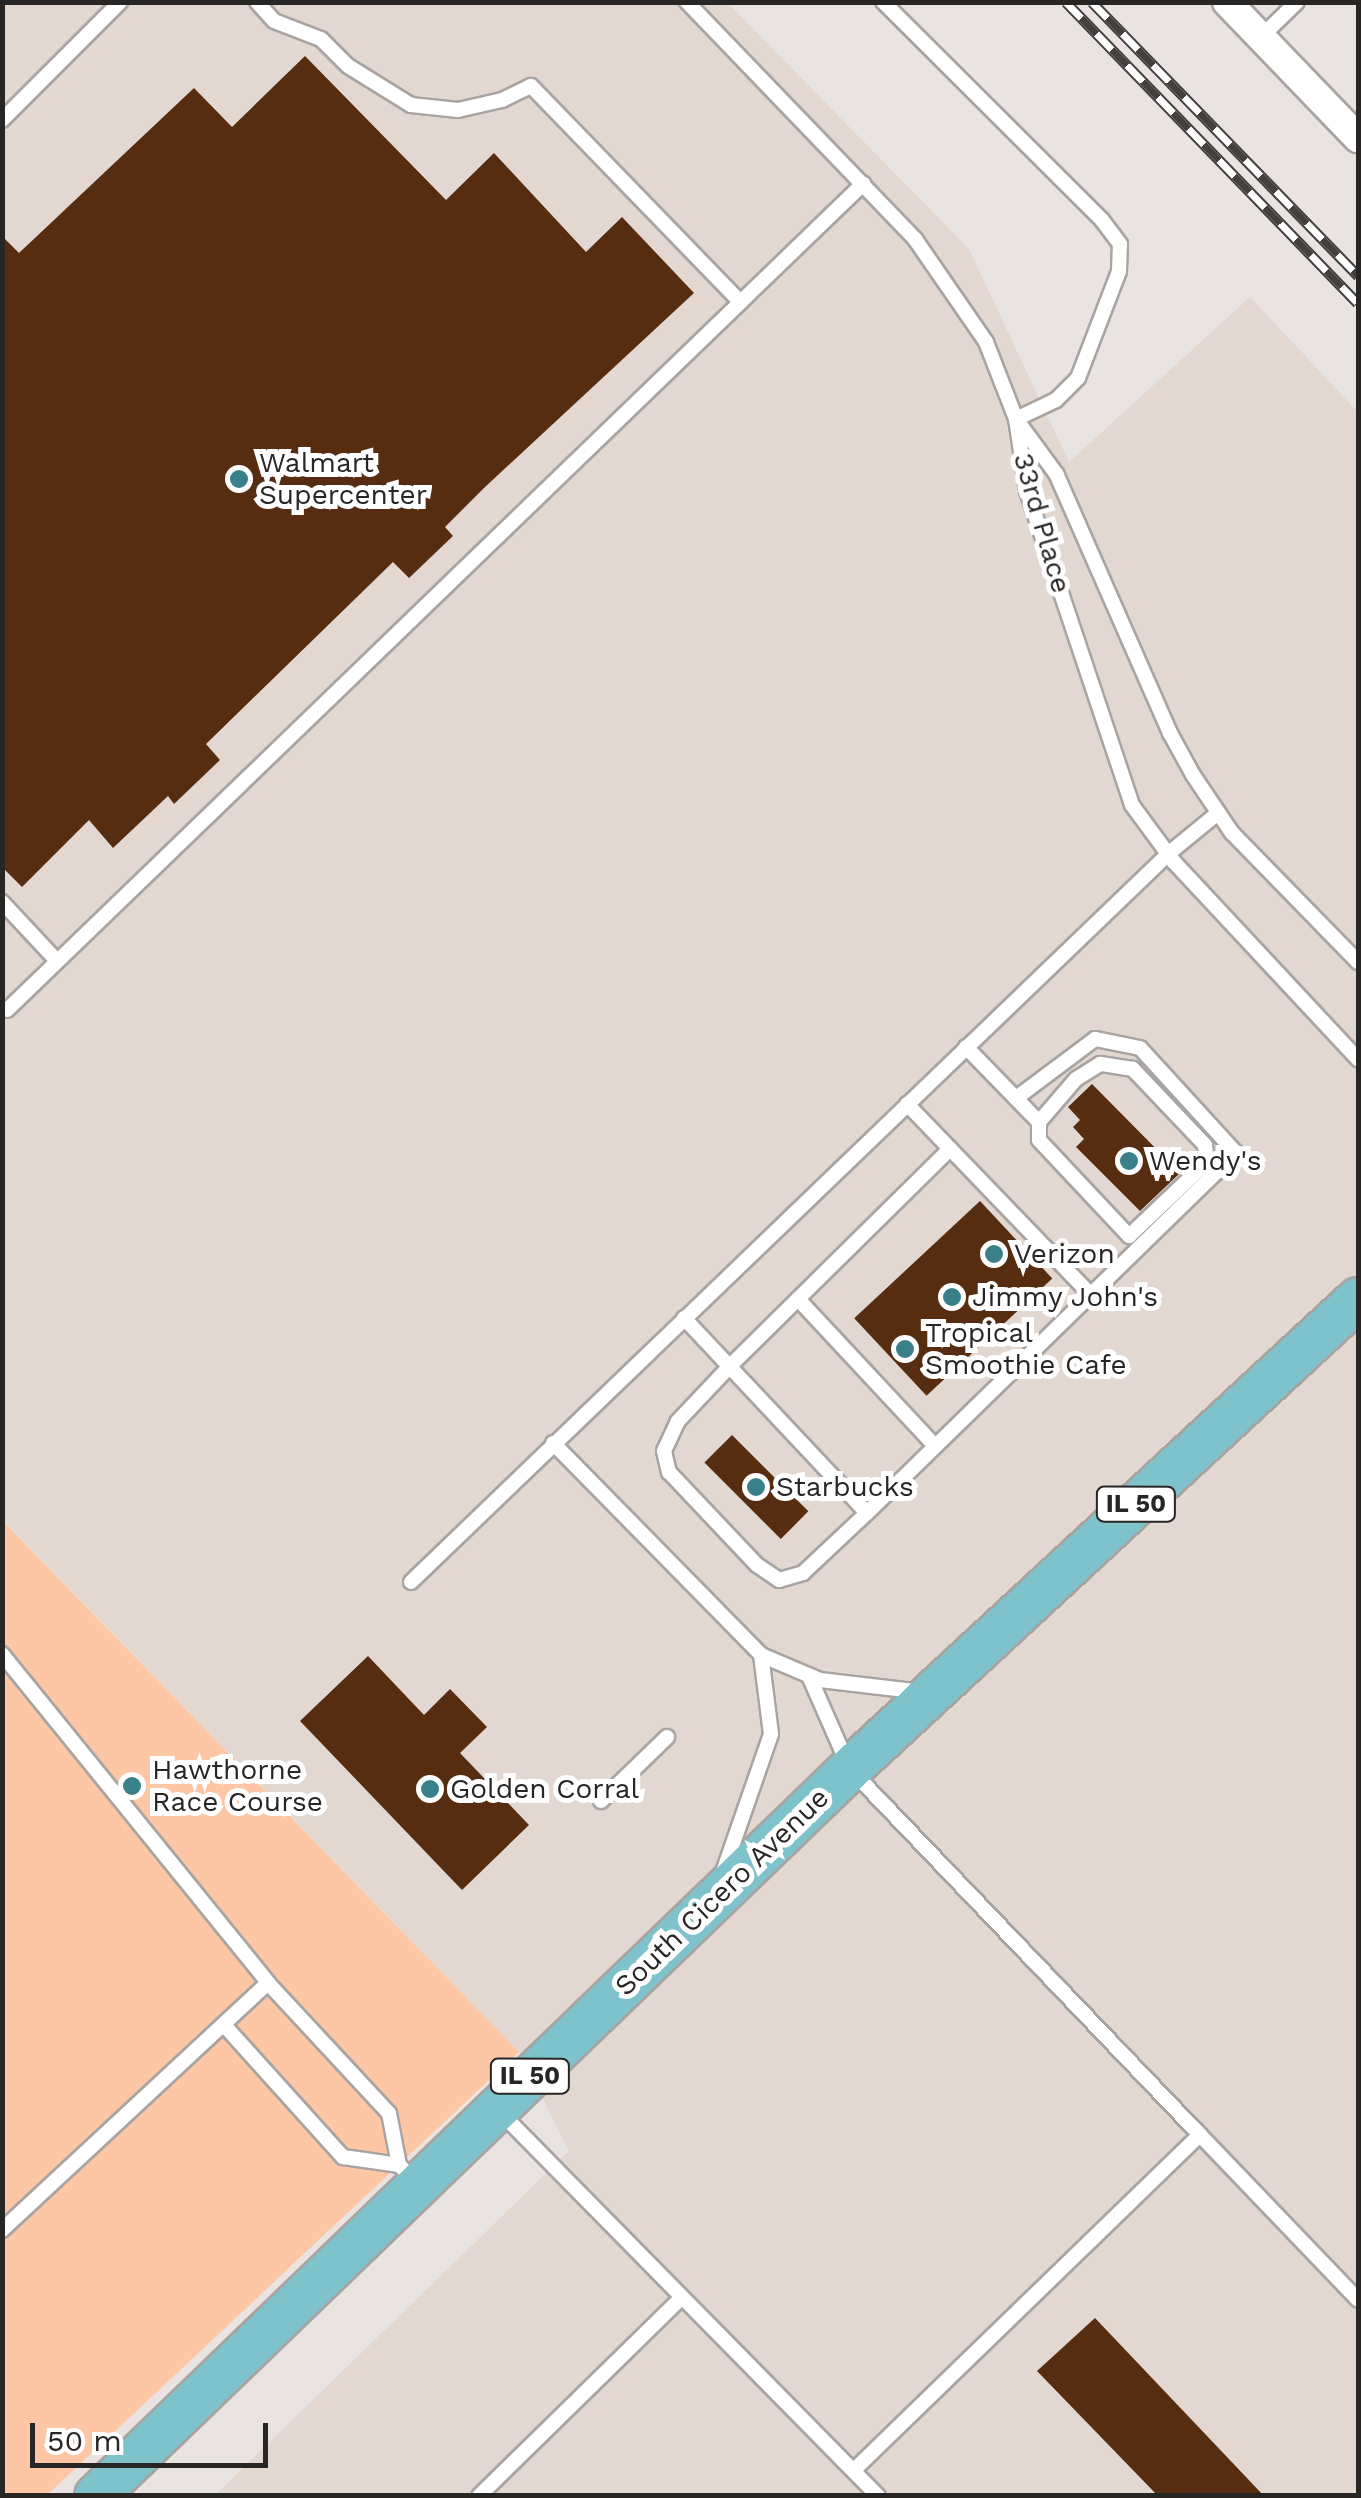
<!DOCTYPE html>
<style>
body{margin:0}
#map{position:relative;width:1361px;height:2498px;overflow:hidden;background:#e9e4e2;font-family:"Work Sans",sans-serif}
div>[style]{position:absolute}
.built>*{inset:0;background:#e3d8d1}
.green>*{inset:0;background:#fdc6a4}
.building>*{inset:0;background:#562d10;transform-origin:0 0}
.roads{filter:drop-shadow(2px 0 #a8a4a2) drop-shadow(-2px 0 #a8a4a2) drop-shadow(0 2px #a8a4a2) drop-shadow(0 -2px #a8a4a2)}
.service>*{height:14px;margin:-7px;padding:0 7px;transform-origin:7px;border-radius:7px;background:#fff}
.minor>*{height:28px;margin:-14px;padding:0 14px;transform-origin:14px;border-radius:14px;background:#fff}
.primary>*{height:42px;margin:-21px;padding:0 21px;transform-origin:21px;border-radius:21px;background:#7ec2cb}
.rail>*{height:11px;margin-top:-5.5px;transform-origin:0;background:repeating-linear-gradient(90deg,#fff 0 22px,#43403f 0 44px);box-sizing:border-box;border-block:2px solid #43403f}
.dots>*{width:28px;height:28px;translate:-50% -50%;box-sizing:border-box;border:5px solid #fff;border-radius:50%}
span{translate:-50% -50%;white-space:nowrap;text-align:center;line-height:1.15;-webkit-text-stroke:10px #fff;paint-order:stroke}
.shield-label span{padding:2px 8px;background:#fff;border:2px solid;border-radius:8px;-webkit-text-stroke-width:0}
.shield-label{font-size:25px;color:#282625;font-weight:700}
.poi-label{font-size:28px;color:#282625}
.left{translate:0 -50%;text-align:left}
.street-label{font-size:28px;color:#282625}
.frame{position:absolute;inset:0;border:5px solid #282625;pointer-events:none}
.scale{position:absolute;left:30px;top:2423px;width:238px;height:45px;box-sizing:border-box;border:5px solid #282625;border-top:0;padding-left:12px;font-size:30px;line-height:35px;white-space:nowrap;color:#282625;-webkit-text-stroke:8px #fff;paint-order:stroke}
</style>
<div id="map">
<div class="built">
<i style="clip-path:polygon(3px 3px,728px 3px,969px 249px,1069px 462px,1250px 297px,1358px 412px,1358px 2495px,215px 2495px,569px 2151px,519px 2052px,3px 1520px)"></i>
</div>
<div class="green">
<i style="clip-path:polygon(2px 1520px,519px 2052px,46px 2496px,2px 2495px)"></i>
</div>
<div class="building">
<i style="clip-path:polygon(305px 56px,446px 200px,494px 153px,586px 252px,622px 217px,694px 293px,484px 488px,445px 527px,453px 536px,409px 578px,393px 562px,206px 744px,220px 760px,174px 804px,168px 796px,113px 848px,89px 820px,22px 887px,2px 867px,2px 236px,19px 253px,194px 88px,232px 127px)"></i>
<i style="clip-path:polygon(1092px 1084px,1180px 1173px,1140px 1211px,1076px 1147px,1084px 1139px,1073px 1127px,1080px 1120px,1068px 1107px)"></i>
<i style="left:980px;top:1201px;width:106px;height:172px;rotate:47deg"></i>
<i style="left:732px;top:1435px;width:108px;height:39px;rotate:45deg"></i>
<i style="clip-path:polygon(368px 1656px,424px 1715px,450px 1689px,487px 1727px,460px 1753px,529px 1825px,462px 1890px,300px 1721px)"></i>
<i style="clip-path:polygon(1095px 2318px,1264px 2496px,1158px 2496px,1037px 2371px)"></i>
</div>
<div class="roads">
<div class="service">
<i style="left:257px;top:2px;width:25px;rotate:48deg"></i>
<i style="left:274px;top:21px;width:50px;rotate:21deg"></i>
<i style="left:321px;top:39px;width:38px;rotate:45deg"></i>
<i style="left:348px;top:66px;width:74px;rotate:31.8deg"></i>
<i style="left:411px;top:105px;width:47px;rotate:6.1deg"></i>
<i style="left:458px;top:110px;width:45px;rotate:-12.8deg"></i>
<i style="left:502px;top:100px;width:32px;rotate:-26deg"></i>
<i style="left:531px;top:86px;width:301px;rotate:45.9deg"></i>
<i style="left:687px;top:2px;width:329px;rotate:46.1deg"></i>
<i style="left:915px;top:239px;width:125px;rotate:55.4deg"></i>
<i style="left:986px;top:342px;width:83px;rotate:68.7deg"></i>
<i style="left:1016px;top:419px;width:44px;rotate:-25.4deg"></i>
<i style="left:1056px;top:400px;width:31px;rotate:-45deg"></i>
<i style="left:1078px;top:378px;width:115px;rotate:-69deg"></i>
<i style="left:1119px;top:271px;width:27px;rotate:-88deg"></i>
<i style="left:1120px;top:244px;width:30px;rotate:-127deg"></i>
<i style="left:1102px;top:220px;width:309px;rotate:-135.1deg"></i>
<i style="left:1261px;top:37px;width:50px;rotate:-44.2deg"></i>
<i style="left:2px;top:120px;width:167px;rotate:-45deg"></i>
<i style="left:2px;top:902px;width:81px;rotate:47deg"></i>
<i style="left:1358px;top:962px;width:180px;rotate:-134.3deg"></i>
<i style="left:1232px;top:833px;width:70px;rotate:-123.9deg"></i>
<i style="left:1193px;top:775px;width:48px;rotate:-118.7deg"></i>
<i style="left:1170px;top:733px;width:282px;rotate:-113.7deg"></i>
<i style="left:1057px;top:475px;width:69px;rotate:-126.2deg"></i>
<i style="left:1016px;top:419px;width:73px;rotate:81.3deg"></i>
<i style="left:1027px;top:491px;width:331px;rotate:71.5deg"></i>
<i style="left:1132px;top:805px;width:71px;rotate:53.6deg"></i>
<i style="left:1174px;top:862px;width:270px;rotate:47deg"></i>
<i style="left:7px;top:1010px;width:1190px;rotate:-43.98deg"></i>
<i style="left:966px;top:1047px;width:105px;rotate:45.8deg"></i>
<i style="left:1039px;top:1122px;width:18px;rotate:90deg"></i>
<i style="left:1039px;top:1140px;width:132px;rotate:46.8deg"></i>
<i style="left:1129px;top:1236px;width:108px;rotate:-43.5deg"></i>
<i style="left:1207px;top:1162px;width:17px;rotate:-97deg"></i>
<i style="left:1205px;top:1145px;width:105px;rotate:-133.5deg"></i>
<i style="left:1133px;top:1069px;width:33px;rotate:-171deg"></i>
<i style="left:1100px;top:1064px;width:28px;rotate:148deg"></i>
<i style="left:1076px;top:1079px;width:57px;rotate:130.7deg"></i>
<i style="left:907px;top:1104px;width:264px;rotate:46.1deg"></i>
<i style="left:950px;top:1149px;width:309px;rotate:135.4deg"></i>
<i style="left:730px;top:1366px;width:76px;rotate:133.4deg"></i>
<i style="left:678px;top:1421px;width:33px;rotate:115deg"></i>
<i style="left:664px;top:1451px;width:22px;rotate:77deg"></i>
<i style="left:669px;top:1472px;width:128px;rotate:46.6deg"></i>
<i style="left:757px;top:1565px;width:27px;rotate:34deg"></i>
<i style="left:779px;top:1580px;width:25px;rotate:-16deg"></i>
<i style="left:803px;top:1573px;width:88px;rotate:-43.2deg"></i>
<i style="left:867px;top:1513px;width:516px;rotate:-44.29deg"></i>
<i style="left:1236px;top:1153px;width:142px;rotate:-132.4deg"></i>
<i style="left:1140px;top:1048px;width:46px;rotate:-168.7deg"></i>
<i style="left:1095px;top:1039px;width:99px;rotate:143.2deg"></i>
<i style="left:798px;top:1299px;width:201px;rotate:47deg"></i>
<i style="left:684px;top:1318px;width:267px;rotate:46.8deg"></i>
<i style="left:553px;top:1443px;width:297px;rotate:45.5deg"></i>
<i style="left:761px;top:1655px;width:64px;rotate:23deg"></i>
<i style="left:820px;top:1680px;width:103px;rotate:6.7deg"></i>
<i style="left:411px;top:1582px;width:1050px;rotate:-43.88deg"></i>
<i style="left:1168px;top:854px;width:65px;rotate:-39.4deg"></i>
<i style="left:2px;top:1654px;width:423px;rotate:51deg"></i>
<i style="left:268px;top:1983px;width:178px;rotate:47.1deg"></i>
<i style="left:389px;top:2113px;width:53px;rotate:79.1deg"></i>
<i style="left:399px;top:2165px;width:21px;rotate:45deg"></i>
<i style="left:809px;top:1676px;width:102px;rotate:66.2deg"></i>
<i style="left:850px;top:1769px;width:506px;rotate:46.28deg"></i>
<i style="left:601px;top:1801px;width:92px;rotate:-44.1deg"></i>
<i style="left:722px;top:1875px;width:149px;rotate:-70.8deg"></i>
<i style="left:771px;top:1734px;width:80px;rotate:-97.2deg"></i>
<i style="left:224px;top:2025px;width:178px;rotate:48deg"></i>
<i style="left:343px;top:2157px;width:57px;rotate:8.1deg"></i>
<i style="left:500px;top:2112px;width:539px;rotate:45.45deg"></i>
<i style="left:2px;top:2230px;width:363px;rotate:-42.9deg"></i>
<i style="left:854px;top:2470px;width:482px;rotate:-44.1deg"></i>
<i style="left:1200px;top:2135px;width:228px;rotate:46.2deg"></i>
<i style="left:479px;top:2496px;width:284px;rotate:-44.4deg"></i>
</div>
<div class="minor">
<i style="left:1227px;top:2px;width:189px;rotate:46.1deg"></i>
</div>
<div class="primary">
<i style="left:96px;top:2496px;width:1047px;rotate:-43.96deg"></i>
<i style="left:850px;top:1769px;width:692px;rotate:-42.77deg"></i>
</div>
</div>
<div class="rail">
<i style="left:1066px;top:2px;width:419px;rotate:45.9deg"></i>
<i style="left:1092px;top:2px;width:382px;rotate:45.8deg"></i>
</div>
<div class="dots">
<i style="left:239px;top:479px;background:#39808a"></i>
<i style="left:1129px;top:1161px;background:#39808a"></i>
<i style="left:994px;top:1254px;background:#39808a"></i>
<i style="left:952px;top:1297px;background:#39808a"></i>
<i style="left:905px;top:1349px;background:#39808a"></i>
<i style="left:756px;top:1487px;background:#39808a"></i>
<i style="left:132px;top:1786px;background:#39808a"></i>
<i style="left:430px;top:1789px;background:#39808a"></i>
</div>
<div class="shield-label">
<span style="left:1136px;top:1504px">IL 50</span>
<span style="left:530px;top:2076px">IL 50</span>
</div>
<div class="poi-label">
<span class="left" style="left:259px;top:479px">Walmart<br>Supercenter</span>
<span class="left" style="left:1149px;top:1161px">Wendy's</span>
<span class="left" style="left:1014px;top:1254px">Verizon</span>
<span class="left" style="left:972px;top:1297px">Jimmy John's</span>
<span class="left" style="left:925px;top:1349px">Tropical<br>Smoothie Cafe</span>
<span class="left" style="left:776px;top:1487px">Starbucks</span>
<span class="left" style="left:152px;top:1786px">Hawthorne<br>Race Course</span>
<span class="left" style="left:450px;top:1789px">Golden Corral</span>
</div>
<div class="street-label">
<span style="left:1042px;top:523px;rotate:74deg">33rd Place</span>
<span style="left:722px;top:1892px;rotate:-44deg">South Cicero Avenue</span>
</div>
<div class="frame"></div>
<div class="scale">50 m</div>
</div>
